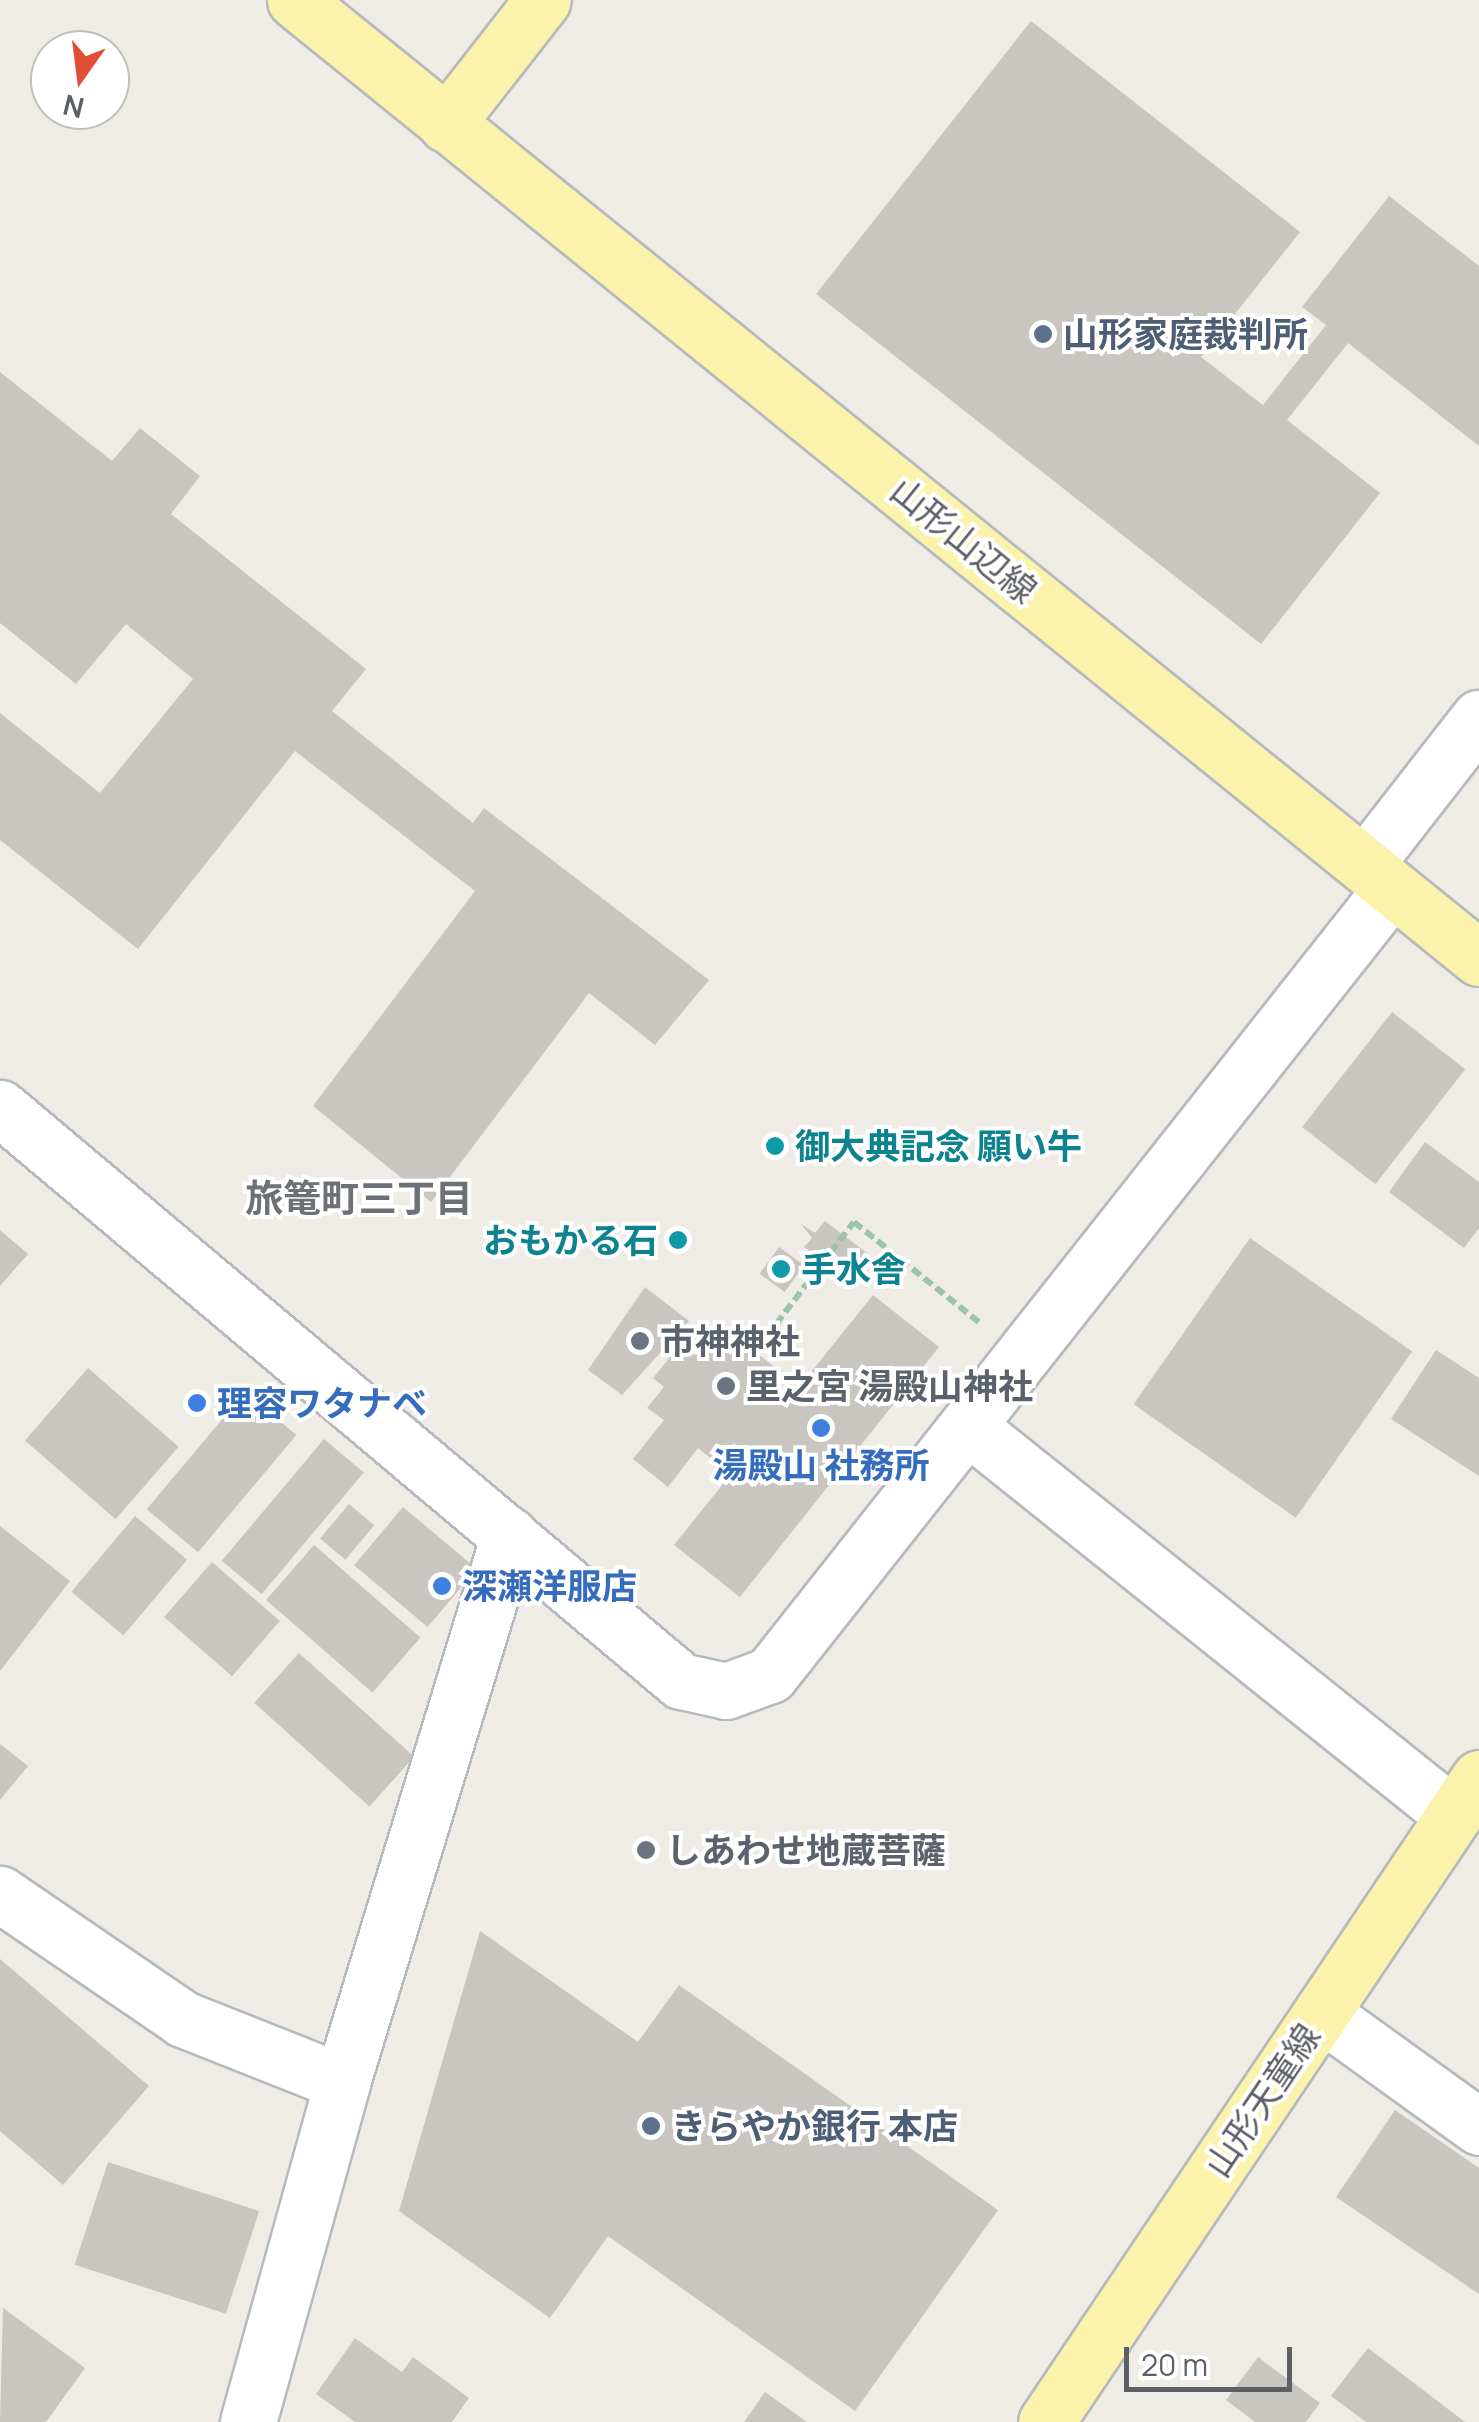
<!DOCTYPE html>
<meta charset="utf-8">
<style>
body{margin:0}
#map{position:relative;width:1479px;height:2422px;overflow:hidden;background:#eeece4;font-family:Manrope,"Noto Sans JP",sans-serif}
div>[style]{position:absolute}
.building>*{inset:0;background:#c9c6c1;transform-origin:0 0}
.path>*{height:6px;margin-top:-3px;transform-origin:0;background:repeating-linear-gradient(90deg,#9bc4aa 0 10px,transparent 0 15px)}
.roads{filter:drop-shadow(2px 0 #b6b9bd) drop-shadow(-2px 0 #b6b9bd) drop-shadow(0 2px #b6b9bd) drop-shadow(0 -2px #b6b9bd)}
.minor>*{height:55px;margin:-27.5px;padding:0 27.5px;transform-origin:27.5px;border-radius:27.5px;background:#fff}
.major>*{height:55px;margin:-27.5px;padding:0 27.5px;transform-origin:27.5px;border-radius:27.5px;background:#fbf3ab}
.dots>*{width:28px;height:28px;translate:-50% -50%;box-sizing:border-box;border:5px solid #fff;border-radius:50%}
span{translate:-50% -50%;white-space:nowrap;text-align:center;line-height:1.15;-webkit-text-stroke:8px #fff;paint-order:stroke}
.service-label{font-size:35px;color:#4e5e75;font-weight:700}
.left{translate:0 -50%;text-align:left}
.street-label{font-size:35px;color:#5c5f64}
.culture-label{font-size:35px;color:#0d838f;font-weight:700}
.right{translate:-100% -50%;text-align:right}
.worship-label{font-size:35px;color:#5b616d;font-weight:700}
.shop-label{font-size:35px;color:#366cbe;font-weight:700}
.neighbourhood-label{font-size:38px;color:#6d7175;font-weight:700}
.north{position:absolute;left:30px;top:30px;width:100px;height:100px;box-sizing:border-box;background:#fff;border:2px solid #bebfc1;border-radius:50%;rotate:194deg;font-size:28px;font-weight:700;line-height:40px;text-align:center;color:#5c5f64}
.north::after{content:'';display:block;margin:auto;width:35px;height:45px;background:#e14e36;clip-path:polygon(50% 0,100% 100%,50% 72%,0 100%)}
.scale{position:absolute;left:1124px;top:2347px;width:168px;height:45px;box-sizing:border-box;border:5px solid #5c5f64;border-top:0;padding-left:12px;font-size:30px;line-height:35px;white-space:nowrap;color:#5c5f64;-webkit-text-stroke:8px #fff;paint-order:stroke}
</style>
<div id="map">
<div class="building">
<i style="clip-path:polygon(1031px 21px,1300px 232px,1201px 357px,1263px 405px,1326px 325px,1302px 307px,1389px 196px,1479px 266px,1479px 446px,1348px 343px,1287px 420px,1380px 493px,1261px 644px,816px 294px)"></i>
<i style="clip-path:polygon(0 372px,112px 461px,140px 428px,200px 476px,171px 514px,366px 669px,332px 711px,473px 823px,484px 808px,709px 980px,655px 1045px,589px 993px,431px 1202px,313px 1106px,475px 891px,295px 751px,138px 949px,0 840px,0 713px,100px 793px,193px 679px,126px 624px,76px 684px,0 623px)"></i>
<i style="left:1392px;top:1012px;width:93px;height:146px;rotate:38deg"></i>
<i style="clip-path:polygon(1425px 1142px,1479px 1182px,1479px 1228px,1464px 1248px,1389px 1192px)"></i>
<i style="clip-path:polygon(825px 1221px,867px 1253px,857px 1266px,869px 1275px,879px 1268px,870px 1281px,854px 1269px,847px 1279px,804px 1247px,812px 1238px,801px 1224px,815px 1233px)"></i>
<i style="clip-path:polygon(0 1230px,28px 1254px,0 1286px)"></i>
<i style="left:1250px;top:1238px;width:198px;height:203px;rotate:35deg"></i>
<i style="left:779px;top:1247px;width:31px;height:33px;rotate:36deg"></i>
<i style="clip-path:polygon(645px 1287px,689px 1321px,622px 1395px,588px 1370px)"></i>
<i style="clip-path:polygon(873px 1295px,939px 1347px,740px 1597px,674px 1545px,747px 1454px,734px 1443px,718px 1464px,698px 1448px,668px 1487px,633px 1459px,664px 1420px,647px 1408px,664px 1387px,653px 1378px,693px 1329px,704px 1339px,717px 1322px,785px 1375px,773px 1391px,787px 1402px)"></i>
<i style="clip-path:polygon(1436px 1350px,1479px 1378px,1479px 1476px,1391px 1419px)"></i>
<i style="left:88px;top:1368px;width:120px;height:96px;rotate:41deg"></i>
<i style="left:245px;top:1392px;width:67px;height:153px;rotate:40deg"></i>
<i style="left:324px;top:1439px;width:52px;height:159px;rotate:40deg"></i>
<i style="left:349px;top:1504px;width:33px;height:45px;rotate:40deg"></i>
<i style="left:403px;top:1507px;width:96px;height:76px;rotate:40deg"></i>
<i style="left:135px;top:1516px;width:68px;height:99px;rotate:40deg"></i>
<i style="clip-path:polygon(0 1526px,70px 1581px,0 1671px)"></i>
<i style="left:314px;top:1545px;width:141px;height:73px;rotate:41deg"></i>
<i style="left:212px;top:1562px;width:90px;height:73px;rotate:41deg"></i>
<i style="left:299px;top:1653px;width:155px;height:67px;rotate:42deg"></i>
<i style="clip-path:polygon(0 1744px,28px 1766px,0 1800px)"></i>
<i style="clip-path:polygon(480px 1931px,638px 2042px,679px 1985px,998px 2210px,855px 2411px,608px 2236px,550px 2318px,399px 2211px)"></i>
<i style="clip-path:polygon(0 1959px,149px 2086px,63px 2185px,0 2131px)"></i>
<i style="clip-path:polygon(1395px 2110px,1479px 2168px,1479px 2294px,1336px 2197px)"></i>
<i style="left:108px;top:2162px;width:159px;height:108px;rotate:18deg"></i>
<i style="clip-path:polygon(3px 2308px,85px 2368px,46px 2422px,0 2422px)"></i>
<i style="clip-path:polygon(355px 2338px,402px 2372px,413px 2357px,469px 2398px,452px 2422px,355px 2422px,316px 2394px)"></i>
<i style="clip-path:polygon(1368px 2348px,1465px 2422px,1366px 2422px,1331px 2396px)"></i>
<i style="clip-path:polygon(1258px 2357px,1320px 2403px,1306px 2422px,1255px 2422px,1226px 2400px)"></i>
<i style="clip-path:polygon(765px 2392px,807px 2422px,744px 2422px)"></i>
</div>
<div class="path">
<i style="left:767px;top:1336px;width:143px;rotate:-52.7deg"></i>
<i style="left:854px;top:1222px;width:160px;rotate:38.7deg"></i>
</div>
<div class="roads">
<div class="minor">
<i style="left:1366px;top:863px;width:184px;rotate:-52.1deg"></i>
<i style="left:0;top:1108px;width:890px;rotate:40.08deg"></i>
<i style="left:681px;top:1681px;width:46px;rotate:12.5deg"></i>
<i style="left:726px;top:1691px;width:47px;rotate:-20deg"></i>
<i style="left:770px;top:1675px;width:1003px;rotate:-51.68deg"></i>
<i style="left:971px;top:1429px;width:618px;rotate:38.69deg"></i>
<i style="left:0;top:1894px;width:222px;rotate:34.3deg"></i>
<i style="left:183px;top:2019px;width:171px;rotate:21.6deg"></i>
<i style="left:1321px;top:2013px;width:195px;rotate:35.8deg"></i>
<i style="left:248px;top:2422px;width:353px;rotate:-74.5deg"></i>
<i style="left:342px;top:2082px;width:572px;rotate:-73.02deg"></i>
</div>
<div class="major">
<i style="left:295px;top:0;width:1523px;rotate:38.98deg"></i>
<i style="left:446px;top:124px;width:157px;rotate:-52deg"></i>
<i style="left:1046px;top:2422px;width:776px;rotate:-56.08deg"></i>
</div>
</div>
<div class="dots">
<i style="left:1043px;top:334px;background:#5c6f8a"></i>
<i style="left:775px;top:1146px;background:#0f9aa8"></i>
<i style="left:678px;top:1240px;background:#0f9aa8"></i>
<i style="left:781px;top:1269px;background:#0f9aa8"></i>
<i style="left:640px;top:1341px;background:#6b7280"></i>
<i style="left:726px;top:1386px;background:#6b7280"></i>
<i style="left:197px;top:1403px;background:#3f7fe0"></i>
<i style="left:821px;top:1428px;background:#3f7fe0"></i>
<i style="left:442px;top:1586px;background:#3f7fe0"></i>
<i style="left:646px;top:1850px;background:#6b7280"></i>
<i style="left:651px;top:2126px;background:#5c6f8a"></i>
</div>
<div class="service-label">
<span class="left" style="left:1063px;top:334px">山形家庭裁判所</span>
<span class="left" style="left:671px;top:2126px">きらやか銀行 本店</span>
</div>
<div class="street-label">
<span style="left:964px;top:540px;rotate:39deg">山形山辺線</span>
<span style="left:1262px;top:2100px;rotate:-56deg">山形天童線</span>
</div>
<div class="culture-label">
<span class="left" style="left:795px;top:1146px">御大典記念 願い牛</span>
<span class="right" style="left:658px;top:1240px">おもかる石</span>
<span class="left" style="left:801px;top:1269px">手水舎</span>
</div>
<div class="worship-label">
<span class="left" style="left:660px;top:1341px">市神神社</span>
<span class="left" style="left:746px;top:1386px">里之宮 湯殿山神社</span>
<span class="left" style="left:666px;top:1850px">しあわせ地蔵菩薩</span>
</div>
<div class="shop-label">
<span class="left" style="left:217px;top:1403px">理容ワタナベ</span>
<span style="left:821px;top:1465px">湯殿山 社務所</span>
<span class="left" style="left:462px;top:1586px">深瀬洋服店</span>
</div>
<div class="neighbourhood-label">
<span style="left:359px;top:1198px">旅篭町三丁目</span>
</div>
<div class="north">N</div>
<div class="scale">20 m</div>
</div>
